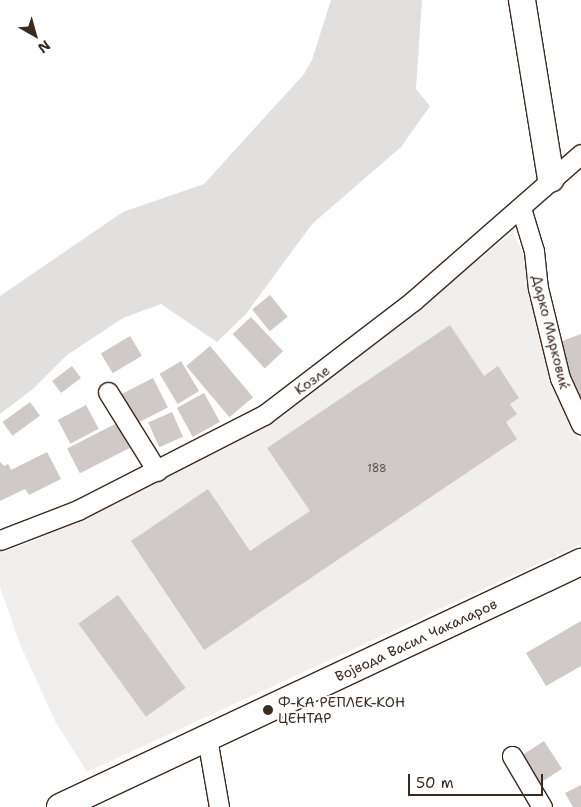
<!DOCTYPE html>
<meta charset="utf-8">
<style>
body{margin:0}
#map{position:relative;width:581px;height:807px;overflow:hidden;background:#fff;font-family:"Shantell Sans",sans-serif}
div>[style]{position:absolute}
.built>*{inset:0;background:#f1efee}
.green>*{inset:0;background:#e2e0de}
.building>*{inset:0;background:#cfcac7;transform-origin:0 0}
.roads{filter:drop-shadow(1px 0 #3b2a1e) drop-shadow(-1px 0 #3b2a1e) drop-shadow(0 1px #3b2a1e) drop-shadow(0 -1px #3b2a1e)}
.street>*{height:19px;margin:-9.5px;padding:0 9.5px;transform-origin:9.5px;border-radius:9.5px;background:#fff}
.secondary>*{height:26px;margin:-13px;padding:0 13px;transform-origin:13px;border-radius:13px;background:#fff}
.dots>*{width:14px;height:14px;translate:-50% -50%;box-sizing:border-box;border:2px solid #fff;border-radius:50%}
span{translate:-50% -50%;white-space:nowrap;text-align:center;line-height:1.15;-webkit-text-stroke:4px #fff;paint-order:stroke}
.number-label{font-size:11px;color:#605248}
.number-label span{-webkit-text-stroke-width:0}
.street-label{font-size:14px;color:#3b2a1e}
.poi-label{font-size:14px;color:#3b2a1e}
.left{translate:0 -50%;text-align:left}
.north{position:absolute;left:10px;top:10px;width:50px;height:50px;-webkit-text-stroke:4px #fff;paint-order:stroke;rotate:142deg;font-size:14px;font-weight:700;line-height:20px;text-align:center;color:#3b2a1e}
.north::after{content:'';display:block;margin:auto;width:18px;height:22px;background:#3b2a1e;clip-path:polygon(50% 0,100% 100%,50% 72%,0 100%)}
.scale{position:absolute;left:408px;top:774px;width:135px;height:22px;box-sizing:border-box;border:2px solid #3b2a1e;border-top:0;padding-left:6px;font-size:15px;line-height:18px;white-space:nowrap;color:#3b2a1e;-webkit-text-stroke:4px #fff;paint-order:stroke}
</style>
<div id="map">
<div class="built">
<i style="clip-path:polygon(513px 232px,523px 253px,546px 360px,559px 399px,581px 443px,581px 544px,87px 772px,55px 721px,20px 644px,0 587px,0 553px,38px 539px,263px 425px,338px 373px)"></i>
</div>
<div class="green">
<i style="clip-path:polygon(331px 0,422px 0,416px 89px,430px 106px,401px 147px,312px 224px,246px 314px,217px 342px,161px 304px,123px 318px,67px 355px,33px 389px,0 414px,0 296px,123px 212px,204px 184px,304px 74px,312px 60px)"></i>
</div>
<div class="building">
<i style="left:270px;top:295px;width:28px;height:23px;rotate:51deg"></i>
<i style="left:251px;top:317px;width:47px;height:25px;rotate:47deg"></i>
<i style="clip-path:polygon(450px 325px,484px 376px,498px 366px,519px 398px,510px 404px,517px 414px,506px 422px,517px 439px,204px 650px,131px 541px,208px 489px,250px 551px,310px 511px,267px 448px)"></i>
<i style="clip-path:polygon(581px 334px,581px 399px,575px 401px,554px 344px)"></i>
<i style="left:130px;top:336px;width:23px;height:34px;rotate:59deg"></i>
<i style="left:210px;top:346px;width:67px;height:31px;rotate:50deg"></i>
<i style="left:181px;top:361px;width:35px;height:25px;rotate:59deg"></i>
<i style="left:72px;top:366px;width:15px;height:25px;rotate:53deg"></i>
<i style="left:153px;top:378px;width:33px;height:37px;rotate:63deg"></i>
<i style="left:204px;top:393px;width:33px;height:31px;rotate:61deg"></i>
<i style="left:30px;top:402px;width:17px;height:34px;rotate:54deg"></i>
<i style="left:86px;top:405px;width:27px;height:32px;rotate:62deg"></i>
<i style="left:172px;top:412px;width:27px;height:26px;rotate:66deg"></i>
<i style="left:117px;top:423px;width:28px;height:56px;rotate:63deg"></i>
<i style="clip-path:polygon(47px 452px,61px 479px,29px 495px,25px 489px,0 501px,0 462px,4px 466px,8px 464px,11px 470px)"></i>
<i style="left:118px;top:595px;width:115px;height:49px;rotate:54deg"></i>
<i style="clip-path:polygon(581px 621px,581px 666px,546px 686px,526px 653px)"></i>
<i style="left:544px;top:741px;width:33px;height:30px;rotate:57deg"></i>
<i style="clip-path:polygon(581px 785px,581px 807px,573px 807px,565px 793px)"></i>
</div>
<div class="roads">
<div class="street">
<i style="left:521px;top:208px;width:45px;rotate:73.2deg"></i>
<i style="left:534px;top:251px;width:37px;rotate:84deg"></i>
<i style="left:538px;top:288px;width:93px;rotate:76.3deg"></i>
<i style="left:560px;top:378px;width:51px;rotate:65.5deg"></i>
<i style="left:108px;top:392px;width:93px;rotate:58.2deg"></i>
<i style="left:0;top:540px;width:84px;rotate:-21deg"></i>
<i style="left:78px;top:510px;width:209px;rotate:-27.1deg"></i>
<i style="left:264px;top:415px;width:188px;rotate:-37.4deg"></i>
<i style="left:413px;top:301px;width:223px;rotate:-41.2deg"></i>
<i style="left:207px;top:738px;width:70px;rotate:80.1deg"></i>
<i style="left:512px;top:756px;width:59px;rotate:59.5deg"></i>
</div>
<div class="secondary">
<i style="left:522px;top:0;width:181px;rotate:80.8deg"></i>
<i style="left:60px;top:807px;width:576px;rotate:-25.19deg"></i>
</div>
</div>
<div class="dots">
<i style="left:268px;top:710px;background:#3b2a1e"></i>
</div>
<div class="number-label">
<span style="left:377px;top:469px">188</span>
</div>
<div class="street-label">
<span style="left:551px;top:332px;rotate:76deg">Дарко Марковиќ</span>
<span style="left:312px;top:380px;rotate:-36deg">Козле</span>
<span style="left:416px;top:640px;rotate:-25deg">Војвода Васил Чакаларов</span>
</div>
<div class="poi-label">
<span class="left" style="left:278px;top:710px">Ф-КА РЕПЛЕК-КОН<br>ЦЕНТАР</span>
</div>
<div class="north">N</div>
<div class="scale">50 m</div>
</div>
